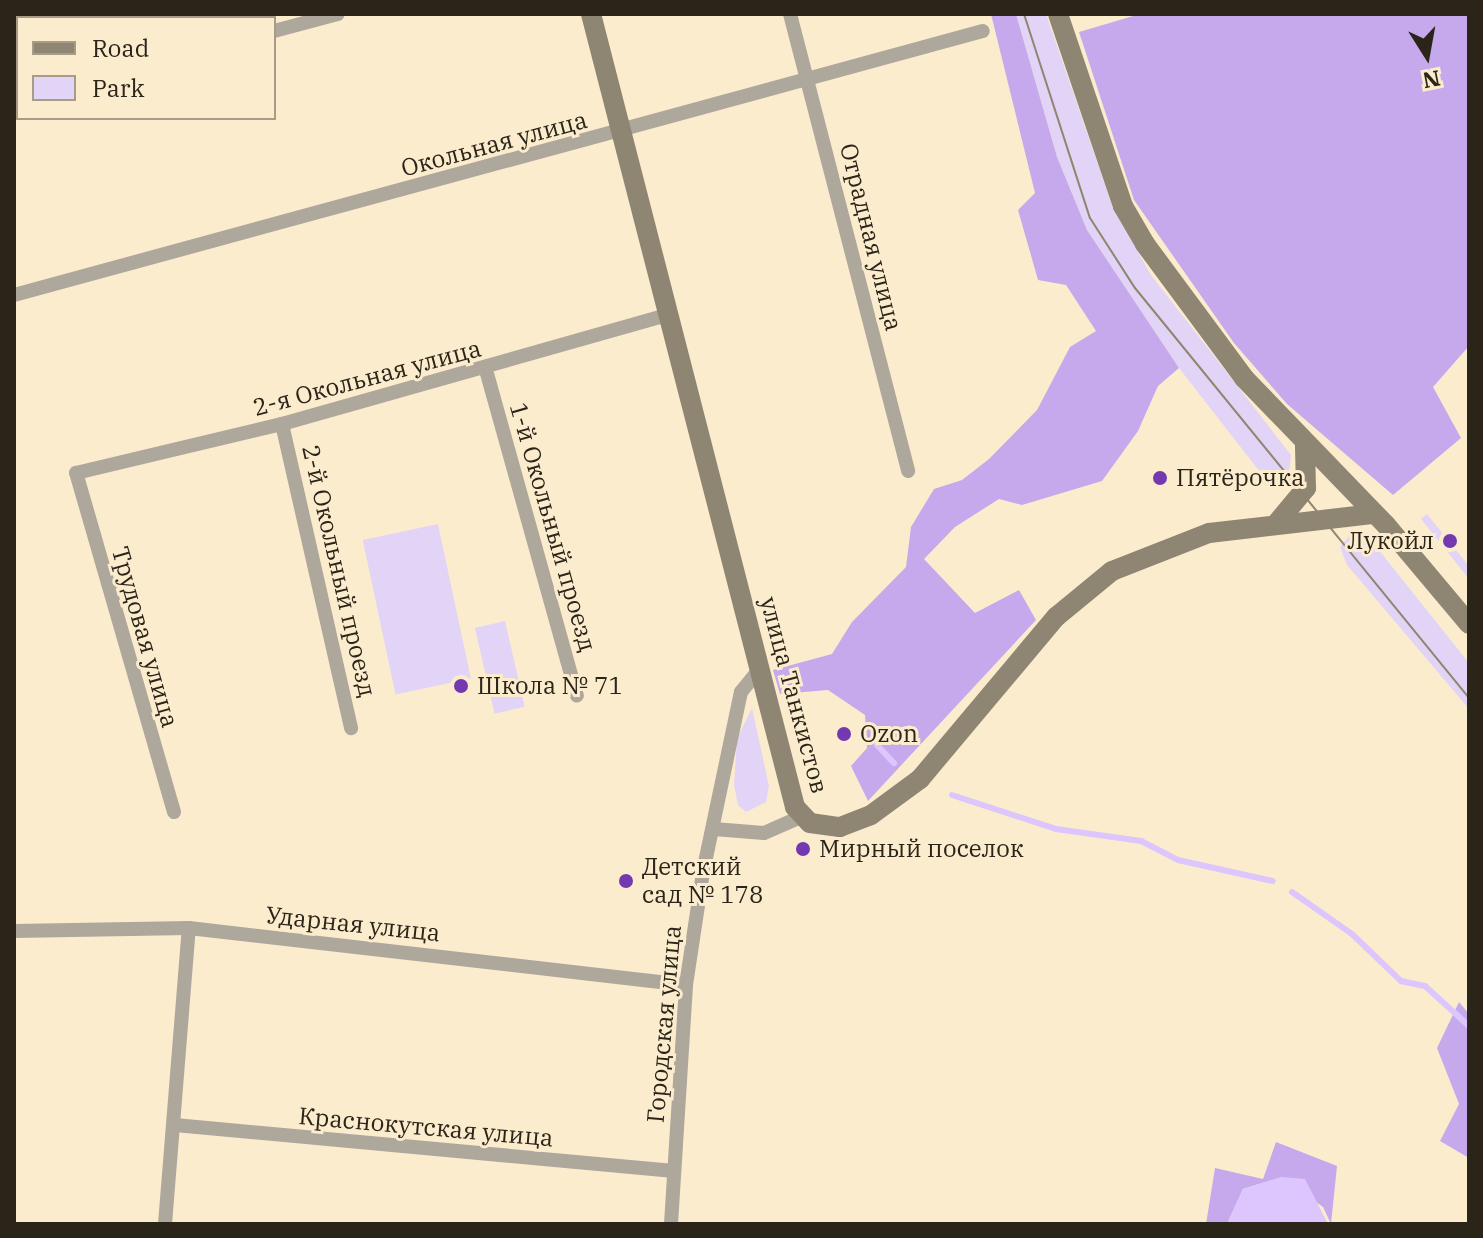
<!DOCTYPE html>
<meta charset="utf-8">
<style>
body{margin:0}
#map{position:relative;width:1483px;height:1238px;overflow:hidden;background:#fcecce;font-family:"IBM Plex Serif",serif}
div>[style]{position:absolute}
.green>*{inset:0;background:#e2d4f7;transform-origin:0 0}
.forest>*{inset:0;background:#c5a9ec}
.water>*{inset:0;background:#dcc6fd}
.stream>*{height:6px;margin:-3px;padding:0 3px;transform-origin:3px;border-radius:3px;background:#dcc6fd}
.minor>*{height:14px;margin:-7px;padding:0 7px;transform-origin:7px;border-radius:7px;background:#aea79b}
.secondary>*{height:20px;margin:-10px;padding:0 10px;transform-origin:10px;border-radius:10px;background:#8f8573}
.tram>*{height:2px;margin:-1px;padding:0 1px;transform-origin:1px;border-radius:1px;background:#908571}
.dots>*{width:22px;height:22px;translate:-50% -50%;box-sizing:border-box;border:4px solid #fcecce;border-radius:50%}
span{translate:-50% -50%;white-space:nowrap;text-align:center;line-height:1.15;-webkit-text-stroke:6px #fcecce;paint-order:stroke}
.street-label{font-size:24px;color:#2a2419}
.poi-label{font-size:24px;color:#2a2419}
.left{translate:0 -50%;text-align:left}
.right{translate:-100% -50%;text-align:right}
.frame{position:absolute;inset:0;border:16px solid #2a2419;pointer-events:none}
.legend{position:absolute;left:16px;top:16px;width:260px;height:104px;box-sizing:border-box;background:#fcecce;border:2px solid #a89c86;margin:0;padding:10px 14px;list-style:none;font-size:24px;color:#2a2419}
.legend li{display:flex;align-items:center;gap:16px;height:40px}
.legend b{width:40px;border:2px solid #a89c86}
.north{position:absolute;left:1387px;top:16px;width:80px;height:80px;-webkit-text-stroke:6px #fcecce;paint-order:stroke;rotate:169deg;font-size:22px;font-weight:700;line-height:32px;text-align:center;color:#2a2419}
.north::after{content:'';display:block;margin:auto;width:28px;height:36px;background:#2a2419;clip-path:polygon(50% 0,100% 100%,50% 72%,0 100%)}
</style>
<div id="map">
<div class="green">
<i style="clip-path:polygon(1016px 14px,1046px 14px,1113px 208px,1151px 275px,1291px 455px,1289px 473px,1274px 490px,1179px 368px,1087px 230px,1057px 157px)"></i>
<i style="clip-path:polygon(1427px 514px,1469px 566px,1469px 579px,1421px 519px)"></i>
<i style="left:438px;top:524px;width:158px;height:77px;rotate:78deg"></i>
<i style="clip-path:polygon(1350px 535px,1370px 539px,1469px 663px,1469px 709px,1347px 565px,1340px 547px)"></i>
<i style="left:505px;top:621px;width:88px;height:31px;rotate:77deg"></i>
<i style="clip-path:polygon(752px 708px,769px 786px,766px 802px,746px 812px,738px 805px,734px 785px,737px 739px)"></i>
</div>
<div class="forest">
<i style="clip-path:polygon(991px 14px,1016px 14px,1057px 157px,1087px 230px,1179px 368px,1158px 386px,1138px 431px,1102px 481px,1022px 505px,999px 499px,955px 527px,924px 559px,975px 613px,1019px 590px,1036px 620px,868px 801px,851px 766px,867px 748px,865px 715px,828px 690px,780px 694px,773px 670px,832px 654px,852px 622px,906px 567px,911px 527px,934px 489px,962px 480px,989px 459px,1037px 410px,1070px 347px,1096px 331px,1066px 285px,1038px 280px,1018px 210px,1035px 193px)"></i>
<i style="clip-path:polygon(1140px 14px,1469px 14px,1469px 346px,1433px 387px,1461px 438px,1393px 495px,1287px 404px,1234px 343px,1134px 200px,1079px 32px)"></i>
<i style="clip-path:polygon(1459px 1002px,1469px 1014px,1469px 1158px,1440px 1141px,1459px 1104px,1437px 1048px)"></i>
<i style="clip-path:polygon(1276px 1142px,1337px 1166px,1331px 1224px,1323px 1207px,1282px 1177px,1243px 1189px,1227px 1224px,1206px 1224px,1215px 1168px,1263px 1179px)"></i>
</div>
<div class="water">
<i style="clip-path:polygon(1282px 1177px,1305px 1179px,1328px 1224px,1227px 1224px,1243px 1189px)"></i>
</div>
<div class="stream">
<i style="left:877px;top:745px;width:25px;rotate:47deg"></i>
<i style="left:952px;top:795px;width:109px;rotate:18.1deg"></i>
<i style="left:1056px;top:829px;width:86px;rotate:8deg"></i>
<i style="left:1141px;top:841px;width:42px;rotate:27.2deg"></i>
<i style="left:1178px;top:860px;width:97px;rotate:12.5deg"></i>
<i style="left:1292px;top:892px;width:73px;rotate:35deg"></i>
<i style="left:1352px;top:934px;width:68px;rotate:43.8deg"></i>
<i style="left:1401px;top:981px;width:25px;rotate:12deg"></i>
<i style="left:1425px;top:986px;width:59px;rotate:42.3deg"></i>
</div>
<div class="minor">
<i style="left:790px;top:14px;width:472px;rotate:75.5deg"></i>
<i style="left:274px;top:31px;width:66px;rotate:-14.9deg"></i>
<i style="left:14px;top:102px;width:4px;rotate:-14deg"></i>
<i style="left:14px;top:295px;width:1004px;rotate:-15.24deg"></i>
<i style="left:486px;top:370px;width:338px;rotate:74.4deg"></i>
<i style="left:282px;top:424px;width:312px;rotate:77.2deg"></i>
<i style="left:174px;top:812px;width:353px;rotate:-106.1deg"></i>
<i style="left:76px;top:473px;width:212px;rotate:-13.4deg"></i>
<i style="left:282px;top:424px;width:400px;rotate:-15.8deg"></i>
<i style="left:714px;top:829px;width:50px;rotate:4.6deg"></i>
<i style="left:764px;top:833px;width:43px;rotate:-23.6deg"></i>
<i style="left:14px;top:931px;width:175px;rotate:-1deg"></i>
<i style="left:189px;top:928px;width:500px;rotate:6.54deg"></i>
<i style="left:175px;top:1125px;width:501px;rotate:5.27deg"></i>
<i style="left:165px;top:1224px;width:297px;rotate:-85.4deg"></i>
<i style="left:671px;top:1224px;width:239px;rotate:-86.4deg"></i>
<i style="left:686px;top:985px;width:114px;rotate:-81.4deg"></i>
<i style="left:703px;top:872px;width:184px;rotate:-78.1deg"></i>
<i style="left:741px;top:692px;width:28px;rotate:-51deg"></i>
</div>
<div class="secondary">
<i style="left:591px;top:14px;width:819px;rotate:75.57deg"></i>
<i style="left:795px;top:807px;width:22px;rotate:47deg"></i>
<i style="left:810px;top:823px;width:30px;rotate:8deg"></i>
<i style="left:840px;top:827px;width:33px;rotate:-21deg"></i>
<i style="left:871px;top:815px;width:61px;rotate:-36.3deg"></i>
<i style="left:920px;top:779px;width:212px;rotate:-50deg"></i>
<i style="left:1056px;top:617px;width:72px;rotate:-39.4deg"></i>
<i style="left:1112px;top:571px;width:104px;rotate:-21.4deg"></i>
<i style="left:1209px;top:533px;width:166px;rotate:-6.6deg"></i>
<i style="left:1058px;top:14px;width:203px;rotate:71.3deg"></i>
<i style="left:1123px;top:206px;width:44px;rotate:59.9deg"></i>
<i style="left:1145px;top:244px;width:167px;rotate:53.5deg"></i>
<i style="left:1244px;top:378px;width:204px;rotate:46deg"></i>
<i style="left:1386px;top:525px;width:129px;rotate:50deg"></i>
<i style="left:1276px;top:524px;width:47px;rotate:-50.2deg"></i>
<i style="left:1306px;top:488px;width:42px;rotate:-91.4deg"></i>
</div>
<div class="tram">
<i style="left:1024px;top:14px;width:214px;rotate:72.1deg"></i>
<i style="left:1090px;top:218px;width:83px;rotate:57.3deg"></i>
<i style="left:1135px;top:288px;width:529px;rotate:50.83deg"></i>
</div>
<div class="dots">
<i style="left:1160px;top:478px;background:#7439af"></i>
<i style="left:1450px;top:541px;background:#7439af"></i>
<i style="left:461px;top:686px;background:#7439af"></i>
<i style="left:844px;top:734px;background:#7439af"></i>
<i style="left:803px;top:849px;background:#7439af"></i>
<i style="left:626px;top:881px;background:#7439af"></i>
</div>
<div class="street-label">
<span style="left:494px;top:144px;rotate:-15deg">Окольная улица</span>
<span style="left:871px;top:237px;rotate:76deg">Отрадная улица</span>
<span style="left:367px;top:378px;rotate:-15deg">2-я Окольная улица</span>
<span style="left:553px;top:527px;rotate:74deg">1-й Окольный проезд</span>
<span style="left:339px;top:571px;rotate:77deg">2-й Окольный проезд</span>
<span style="left:145px;top:637px;rotate:74deg">Трудовая улица</span>
<span style="left:794px;top:695px;rotate:75deg">улица Танкистов</span>
<span style="left:353px;top:924px;rotate:6deg">Ударная улица</span>
<span style="left:664px;top:1024px;rotate:-85deg">Городская улица</span>
<span style="left:426px;top:1127px;rotate:5deg">Краснокутская улица</span>
</div>
<div class="poi-label">
<span class="left" style="left:1176px;top:478px">Пятёрочка</span>
<span class="right" style="left:1434px;top:541px">Лукойл</span>
<span class="left" style="left:477px;top:686px">Школа № 71</span>
<span class="left" style="left:860px;top:734px">Ozon</span>
<span class="left" style="left:819px;top:849px">Мирный поселок</span>
<span class="left" style="left:642px;top:881px">Детский<br>сад № 178</span>
</div>
<div class="frame"></div>
<ul class="legend">
<li><b style="height:10px;background:#8f8573"></b>Road</li>
<li><b style="height:22px;background:#e2d4f7"></b>Park</li>
</ul>
<div class="north">N</div>
</div>
